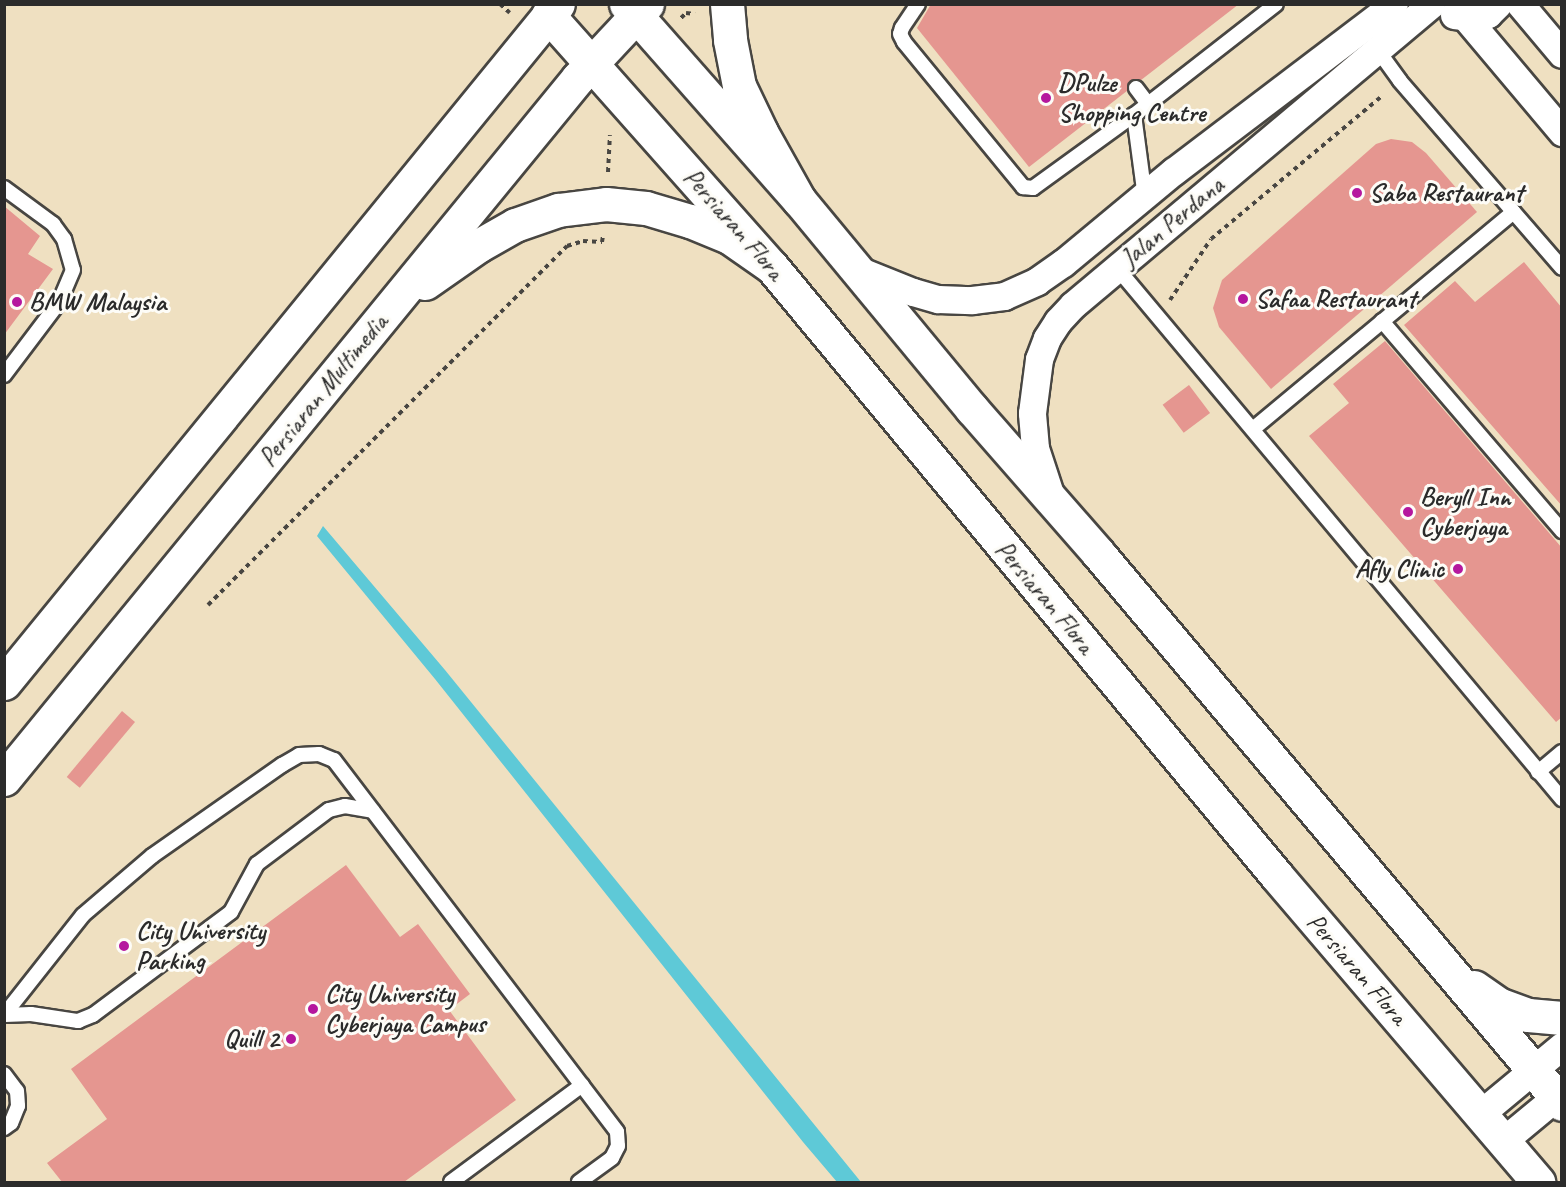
<!DOCTYPE html>
<style>
body{margin:0}
#map{position:relative;width:1566px;height:1187px;overflow:hidden;background:#efe0c1;font-family:Caveat,sans-serif}
div>[style]{position:absolute}
.water>*{inset:0;background:#5ec9d7}
.building>*{inset:0;background:#e59690;transform-origin:0 0}
.path>*{height:4px;margin-top:-2px;transform-origin:0;background:repeating-linear-gradient(90deg,#484642 0 4.5px,transparent 0 9px)}
.roads{filter:drop-shadow(2px 0 #484642) drop-shadow(-2px 0 #484642) drop-shadow(0 2px #484642) drop-shadow(0 -2px #484642)}
.service>*{height:14px;margin:-7px;padding:0 7px;transform-origin:7px;border-radius:7px;background:#fff}
.minor>*{height:27px;margin:-13.5px;padding:0 13.5px;transform-origin:13.5px;border-radius:13.5px;background:#fff}
.secondary>*{height:33px;margin:-16.5px;padding:0 16.5px;transform-origin:16.5px;border-radius:16.5px;background:#fff}
.primary>*{height:33px;margin:-16.5px;padding:0 16.5px;transform-origin:16.5px;border-radius:16.5px;background:#fff}
.dots>*{width:16px;height:16px;translate:-50% -50%;box-sizing:border-box;border:3px solid #fdfcf7;border-radius:50%}
span{translate:-50% -50%;white-space:nowrap;text-align:center;line-height:1.15;-webkit-text-stroke:6px #fdfcf7;paint-order:stroke}
.poi-label{font-size:26px;color:#2b2b2b;font-weight:700}
.left{translate:0 -50%;text-align:left}
.right{translate:-100% -50%;text-align:right}
.street-label{font-size:26px;color:#2b2b2b}
.frame{position:absolute;inset:0;border:6px solid #2b2b2b;pointer-events:none}
</style>
<div id="map">
<div class="water">
<i style="clip-path:polygon(323px 526px,445px 670px,861px 1182px,837px 1182px,803px 1142px,435px 679px,317px 536px)"></i>
</div>
<div class="building">
<i style="clip-path:polygon(931px 4px,1239px 4px,1029px 167px,917px 28px)"></i>
<i style="clip-path:polygon(1391px 139px,1412px 142px,1426px 153px,1477px 212px,1271px 389px,1219px 327px,1213px 308px,1222px 280px,1376px 144px)"></i>
<i style="clip-path:polygon(4px 206px,40px 236px,28px 254px,53px 269px,4px 335px)"></i>
<i style="clip-path:polygon(1524px 262px,1562px 308px,1562px 506px,1404px 325px,1455px 281px,1475px 302px)"></i>
<i style="clip-path:polygon(1385px 341px,1562px 548px,1562px 717px,1556px 722px,1309px 436px,1349px 403px,1333px 384px)"></i>
<i style="left:1189px;top:385px;width:35px;height:33px;rotate:53deg"></i>
<i style="left:122px;top:711px;width:17px;height:86px;rotate:40deg"></i>
<i style="clip-path:polygon(346px 865px,400px 937px,418px 924px,470px 994px,449px 1010px,516px 1100px,404px 1182px,62px 1182px,47px 1163px,107px 1119px,71px 1069px)"></i>
</div>
<div class="path">
<i style="left:500px;top:4px;width:13px;rotate:42deg"></i>
<i style="left:681px;top:18px;width:7px;rotate:-45deg"></i>
<i style="left:686px;top:13px;width:9px;rotate:6deg"></i>
<i style="left:608px;top:172px;width:37px;rotate:-87deg"></i>
<i style="left:1170px;top:300px;width:73px;rotate:-56.1deg"></i>
<i style="left:1211px;top:239px;width:224px;rotate:-39.9deg"></i>
<i style="left:208px;top:605px;width:508px;rotate:-45deg"></i>
<i style="left:567px;top:246px;width:17px;rotate:-17deg"></i>
<i style="left:583px;top:241px;width:19px;rotate:3deg"></i>
<i style="left:602px;top:242px;width:6px;rotate:-81deg"></i>
</div>
<div class="roads">
<div class="service">
<i style="left:918px;top:4px;width:29px;rotate:124deg"></i>
<i style="left:902px;top:28px;width:6px;rotate:108deg"></i>
<i style="left:900px;top:34px;width:9px;rotate:63deg"></i>
<i style="left:904px;top:42px;width:188px;rotate:50.6deg"></i>
<i style="left:1023px;top:187px;width:10px;rotate:6deg"></i>
<i style="left:1033px;top:188px;width:125px;rotate:-35.9deg"></i>
<i style="left:1134px;top:115px;width:180px;rotate:-38deg"></i>
<i style="left:1377px;top:49px;width:39px;rotate:54deg"></i>
<i style="left:1400px;top:81px;width:247px;rotate:49.1deg"></i>
<i style="left:1136px;top:88px;width:20px;rotate:53deg"></i>
<i style="left:1134px;top:115px;width:83px;rotate:82.4deg"></i>
<i style="left:4px;top:188px;width:61px;rotate:36.3deg"></i>
<i style="left:53px;top:224px;width:19px;rotate:54deg"></i>
<i style="left:64px;top:239px;width:32px;rotate:74deg"></i>
<i style="left:73px;top:270px;width:34px;rotate:113deg"></i>
<i style="left:60px;top:301px;width:93px;rotate:127.1deg"></i>
<i style="left:1117px;top:268px;width:693px;rotate:50.04deg"></i>
<i style="left:1382px;top:321px;width:277px;rotate:49.4deg"></i>
<i style="left:1253px;top:429px;width:339px;rotate:-39.8deg"></i>
<i style="left:1538px;top:772px;width:31px;rotate:-40deg"></i>
<i style="left:4px;top:1015px;width:127px;rotate:-51.7deg"></i>
<i style="left:83px;top:915px;width:91px;rotate:-40.5deg"></i>
<i style="left:152px;top:856px;width:159px;rotate:-35deg"></i>
<i style="left:282px;top:765px;width:20px;rotate:-30deg"></i>
<i style="left:299px;top:755px;width:20px;rotate:-3deg"></i>
<i style="left:319px;top:754px;width:16px;rotate:22deg"></i>
<i style="left:334px;top:760px;width:467px;rotate:52.7deg"></i>
<i style="left:617px;top:1132px;width:14px;rotate:86deg"></i>
<i style="left:618px;top:1146px;width:13px;rotate:117deg"></i>
<i style="left:612px;top:1158px;width:41px;rotate:144deg"></i>
<i style="left:5px;top:1015px;width:26px;rotate:-2deg"></i>
<i style="left:31px;top:1014px;width:48px;rotate:8.5deg"></i>
<i style="left:78px;top:1021px;width:16px;rotate:-22deg"></i>
<i style="left:93px;top:1015px;width:172px;rotate:-36.7deg"></i>
<i style="left:231px;top:912px;width:55px;rotate:-61.6deg"></i>
<i style="left:257px;top:864px;width:90px;rotate:-36.9deg"></i>
<i style="left:329px;top:810px;width:16px;rotate:-14deg"></i>
<i style="left:345px;top:806px;width:28px;rotate:10deg"></i>
<i style="left:4px;top:1074px;width:21px;rotate:53deg"></i>
<i style="left:17px;top:1091px;width:15px;rotate:86deg"></i>
<i style="left:18px;top:1106px;width:18px;rotate:112deg"></i>
<i style="left:11px;top:1123px;width:9px;rotate:144deg"></i>
<i style="left:451px;top:1182px;width:163px;rotate:-36.5deg"></i>
</div>
<div class="minor">
<i style="left:1520px;top:4px;width:65px;rotate:50deg"></i>
<i style="left:1454px;top:15px;width:24px;rotate:7deg"></i>
<i style="left:1478px;top:18px;width:11px;rotate:-22deg"></i>
<i style="left:1488px;top:14px;width:14px;rotate:-45deg"></i>
<i style="left:1467px;top:19px;width:148px;rotate:49.9deg"></i>
<i style="left:858px;top:270px;width:59px;rotate:21.8deg"></i>
<i style="left:913px;top:292px;width:26px;rotate:16deg"></i>
<i style="left:938px;top:299px;width:34px;rotate:2deg"></i>
<i style="left:972px;top:300px;width:32px;rotate:-7deg"></i>
<i style="left:1004px;top:296px;width:36px;rotate:-24deg"></i>
<i style="left:1037px;top:281px;width:32px;rotate:-35deg"></i>
<i style="left:1063px;top:263px;width:144px;rotate:-39.7deg"></i>
<i style="left:1174px;top:171px;width:276px;rotate:-37.2deg"></i>
<i style="left:1050px;top:494px;width:48px;rotate:-108.1deg"></i>
<i style="left:1035px;top:448px;width:35px;rotate:-95deg"></i>
<i style="left:1032px;top:413px;width:54px;rotate:-82.6deg"></i>
<i style="left:1039px;top:359px;width:22px;rotate:-69deg"></i>
<i style="left:1047px;top:338px;width:20px;rotate:-57deg"></i>
<i style="left:1058px;top:321px;width:22px;rotate:-47deg"></i>
<i style="left:1073px;top:305px;width:468px;rotate:-40deg"></i>
<i style="left:1480px;top:1114px;width:107px;rotate:-39.7deg"></i>
<i style="left:1503px;top:1141px;width:77px;rotate:-39.7deg"></i>
</div>
<div class="secondary">
<i style="left:626px;top:4px;width:261px;rotate:48.6deg"></i>
<i style="left:799px;top:200px;width:271px;rotate:50.4deg"></i>
<i style="left:972px;top:409px;width:191px;rotate:48.8deg"></i>
<i style="left:1098px;top:553px;width:720px;rotate:49.9deg"></i>
<i style="left:548px;top:15px;width:337px;rotate:48.4deg"></i>
<i style="left:772px;top:267px;width:790px;rotate:50.34deg"></i>
<i style="left:1276px;top:875px;width:404px;rotate:49.5deg"></i>
<i style="left:1474px;top:987px;width:29px;rotate:35deg"></i>
<i style="left:1498px;top:1004px;width:32px;rotate:20deg"></i>
<i style="left:1528px;top:1015px;width:34px;rotate:5deg"></i>
</div>
<div class="primary">
<i style="left:727px;top:4px;width:36px;rotate:85deg"></i>
<i style="left:730px;top:40px;width:47px;rotate:78.9deg"></i>
<i style="left:739px;top:86px;width:51px;rotate:64.4deg"></i>
<i style="left:761px;top:132px;width:78px;rotate:60.8deg"></i>
<i style="left:425px;top:283px;width:65px;rotate:-34.9deg"></i>
<i style="left:478px;top:246px;width:43px;rotate:-29.6deg"></i>
<i style="left:515px;top:225px;width:46px;rotate:-19.2deg"></i>
<i style="left:558px;top:210px;width:48px;rotate:-7.1deg"></i>
<i style="left:606px;top:204px;width:40px;rotate:5.7deg"></i>
<i style="left:646px;top:208px;width:46px;rotate:16.5deg"></i>
<i style="left:690px;top:221px;width:42px;rotate:22.3deg"></i>
<i style="left:729px;top:237px;width:52px;rotate:34.9deg"></i>
<i style="left:4px;top:683px;width:876px;rotate:-50.79deg"></i>
<i style="left:4px;top:779px;width:906px;rotate:-50.69deg"></i>
<i style="left:578px;top:78px;width:101px;rotate:-47deg"></i>
</div>
</div>
<div class="dots">
<i style="left:1046px;top:98px;background:#b5179e"></i>
<i style="left:1357px;top:193px;background:#b5179e"></i>
<i style="left:1243px;top:299px;background:#b5179e"></i>
<i style="left:17px;top:302px;background:#b5179e"></i>
<i style="left:1408px;top:512px;background:#b5179e"></i>
<i style="left:1458px;top:569px;background:#b5179e"></i>
<i style="left:124px;top:946px;background:#b5179e"></i>
<i style="left:313px;top:1009px;background:#b5179e"></i>
<i style="left:291px;top:1039px;background:#b5179e"></i>
</div>
<div class="poi-label">
<span class="left" style="left:1058px;top:98px">DPulze<br>Shopping Centre</span>
<span class="left" style="left:1369px;top:193px">Saba Restaurant</span>
<span class="left" style="left:1255px;top:299px">Safaa Restaurant</span>
<span class="left" style="left:29px;top:302px">BMW Malaysia</span>
<span class="left" style="left:1420px;top:512px">Beryll Inn<br>Cyberjaya</span>
<span class="right" style="left:1444px;top:569px">Afly Clinic</span>
<span class="left" style="left:136px;top:946px">City University<br>Parking</span>
<span class="left" style="left:325px;top:1009px">City University<br>Cyberjaya Campus</span>
<span class="right" style="left:279px;top:1039px">Quill 2</span>
</div>
<div class="street-label">
<span style="left:1172px;top:222px;rotate:-40deg">Jalan Perdana</span>
<span style="left:734px;top:224px;rotate:49deg">Persiaran Flora</span>
<span style="left:323px;top:390px;rotate:-51deg">Persiaran Multimedia</span>
<span style="left:1045px;top:597px;rotate:50deg">Persiaran Flora</span>
<span style="left:1357px;top:969px;rotate:49deg">Persiaran Flora</span>
</div>
<div class="frame"></div>
</div>
